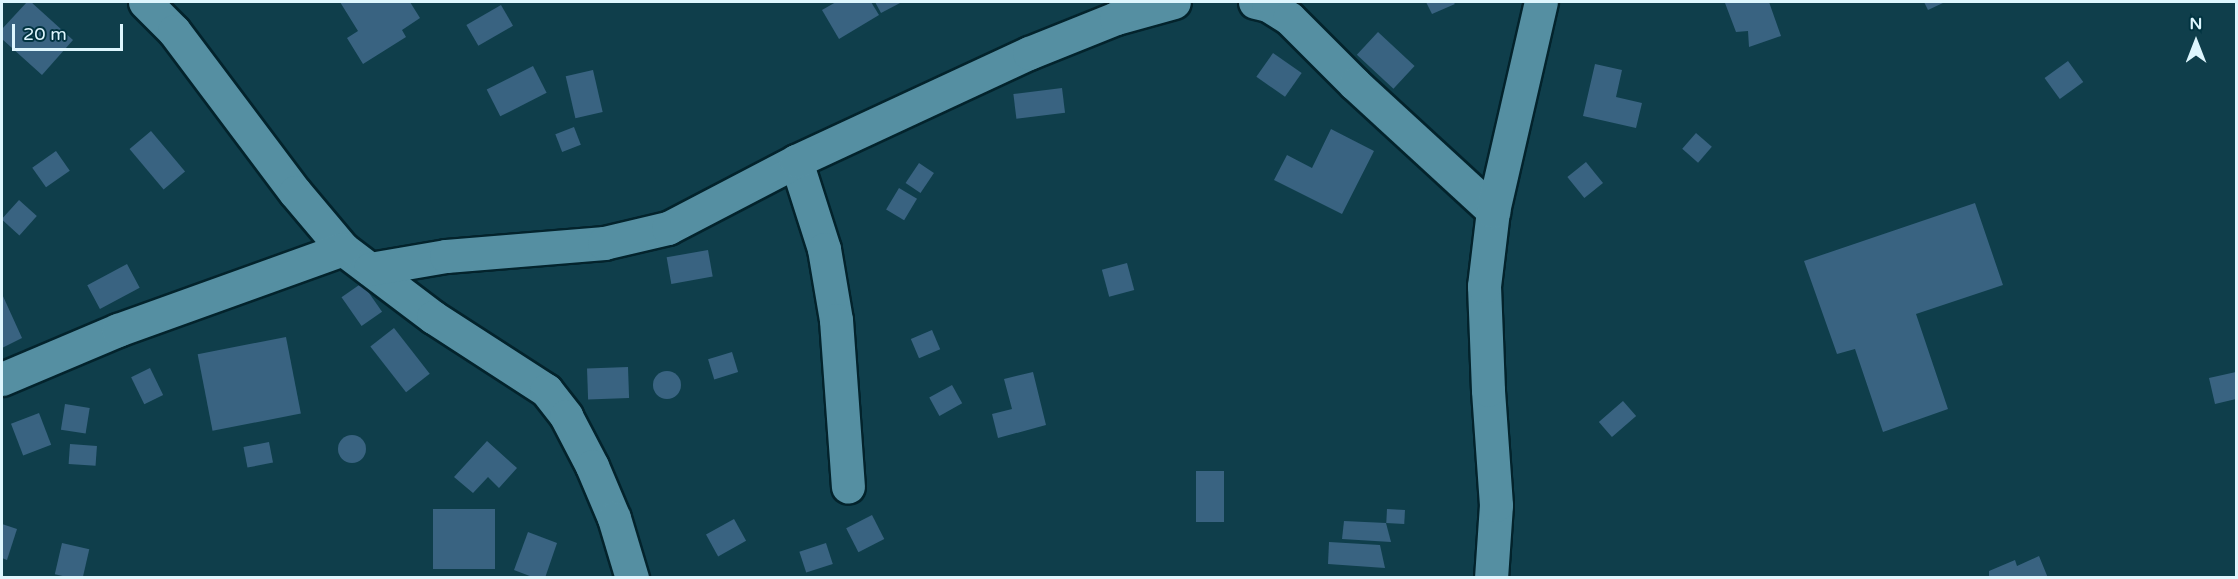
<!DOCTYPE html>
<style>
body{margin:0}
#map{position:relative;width:2238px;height:579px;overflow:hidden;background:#0f3e4b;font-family:"Varela Round",sans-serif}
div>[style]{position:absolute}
.building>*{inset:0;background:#396381;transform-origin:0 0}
.round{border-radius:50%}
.roads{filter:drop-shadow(2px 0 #03232c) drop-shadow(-2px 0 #03232c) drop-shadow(0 2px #03232c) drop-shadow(0 -2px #03232c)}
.minor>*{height:33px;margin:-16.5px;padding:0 16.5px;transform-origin:16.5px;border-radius:16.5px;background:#558fa2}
span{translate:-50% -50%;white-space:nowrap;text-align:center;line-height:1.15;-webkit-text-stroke:4.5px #013340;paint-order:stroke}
.frame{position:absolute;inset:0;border:3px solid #def6fe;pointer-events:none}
.north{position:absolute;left:2166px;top:12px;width:60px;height:60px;-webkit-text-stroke:4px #013340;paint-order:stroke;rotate:0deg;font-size:16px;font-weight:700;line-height:24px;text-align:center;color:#def6fe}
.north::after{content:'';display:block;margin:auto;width:21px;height:27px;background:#def6fe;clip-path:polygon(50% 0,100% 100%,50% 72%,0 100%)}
.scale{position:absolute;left:12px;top:24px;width:111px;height:27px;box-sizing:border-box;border:3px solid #def6fe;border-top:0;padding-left:8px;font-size:18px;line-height:21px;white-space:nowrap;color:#def6fe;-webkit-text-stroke:4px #013340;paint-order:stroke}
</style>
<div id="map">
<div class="building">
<i style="clip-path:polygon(27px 2px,31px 2px,73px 40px,42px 75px,2px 39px,2px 29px)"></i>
<i style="clip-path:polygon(340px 2px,410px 2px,420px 18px,402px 30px,406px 37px,363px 64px,347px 38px,358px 31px)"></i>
<i style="clip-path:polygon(836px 2px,871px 2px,879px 15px,839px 39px,822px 10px)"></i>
<i style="clip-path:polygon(875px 2px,902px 2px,881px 13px)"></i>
<i style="clip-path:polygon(1426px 2px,1453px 2px,1455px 4px,1432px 14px)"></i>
<i style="clip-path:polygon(1728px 2px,1769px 2px,1781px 36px,1749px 47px,1748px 31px,1736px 32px,1725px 3px)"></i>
<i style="clip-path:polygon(1924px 2px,1945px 2px,1928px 10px)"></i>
<i style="left:501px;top:5px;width:24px;height:40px;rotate:60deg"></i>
<i style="left:1378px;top:32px;width:50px;height:31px;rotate:43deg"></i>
<i style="left:1273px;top:53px;width:35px;height:29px;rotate:35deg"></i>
<i style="left:2068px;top:61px;width:26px;height:29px;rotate:54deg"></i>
<i style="clip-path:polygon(1595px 64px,1622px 70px,1616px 97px,1642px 103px,1636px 128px,1583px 116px)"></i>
<i style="left:533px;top:66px;width:30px;height:52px;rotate:63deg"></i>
<i style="left:593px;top:70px;width:43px;height:28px;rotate:77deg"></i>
<i style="left:1062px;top:88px;width:25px;height:49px;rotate:83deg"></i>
<i style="left:574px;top:127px;width:19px;height:20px;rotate:69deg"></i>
<i style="clip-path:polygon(1331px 129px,1374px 151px,1342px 214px,1274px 180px,1287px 155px,1312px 168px)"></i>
<i style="left:151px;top:131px;width:53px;height:28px;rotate:50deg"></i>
<i style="left:1696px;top:133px;width:21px;height:21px;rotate:41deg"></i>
<i style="left:56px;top:151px;width:24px;height:29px;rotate:55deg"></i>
<i style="left:1586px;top:162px;width:27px;height:24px;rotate:51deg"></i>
<i style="left:919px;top:163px;width:18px;height:24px;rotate:34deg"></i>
<i style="left:899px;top:188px;width:21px;height:25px;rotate:31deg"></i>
<i style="left:19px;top:200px;width:24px;height:26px;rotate:42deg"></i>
<i style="clip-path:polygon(1975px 203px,2003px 285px,1916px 314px,1948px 409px,1883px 432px,1855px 349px,1837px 354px,1804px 261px)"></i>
<i style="left:708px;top:250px;width:27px;height:42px;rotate:80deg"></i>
<i style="left:1127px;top:263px;width:28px;height:26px;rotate:75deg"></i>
<i style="left:127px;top:264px;width:27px;height:45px;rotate:62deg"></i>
<i style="left:362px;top:283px;width:35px;height:25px;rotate:55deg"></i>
<i style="clip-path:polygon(2px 294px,22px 338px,2px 348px)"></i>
<i style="left:394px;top:328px;width:58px;height:30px;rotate:52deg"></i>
<i style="left:932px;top:330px;width:21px;height:23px;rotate:67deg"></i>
<i style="left:286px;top:337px;width:78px;height:90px;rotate:79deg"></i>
<i style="left:732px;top:352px;width:21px;height:25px;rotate:73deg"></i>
<i style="left:628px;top:367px;width:31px;height:41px;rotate:88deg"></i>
<i style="left:150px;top:368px;width:30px;height:21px;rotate:64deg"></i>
<i class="round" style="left:653px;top:371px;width:28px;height:28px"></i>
<i style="clip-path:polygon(1033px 372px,1046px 425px,998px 438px,992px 414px,1012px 409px,1004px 379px)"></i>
<i style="clip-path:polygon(2236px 372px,2236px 399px,2215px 404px,2209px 378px)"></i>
<i style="left:952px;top:385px;width:21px;height:26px;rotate:61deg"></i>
<i style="left:1623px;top:401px;width:20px;height:32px;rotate:49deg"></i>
<i style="left:65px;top:404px;width:25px;height:26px;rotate:9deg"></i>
<i style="left:39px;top:413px;width:34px;height:30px;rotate:69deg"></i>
<i class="round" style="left:338px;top:435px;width:28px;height:28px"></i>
<i style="clip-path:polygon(487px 441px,517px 468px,499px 488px,488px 477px,473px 493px,454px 477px)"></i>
<i style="left:269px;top:442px;width:21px;height:26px;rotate:79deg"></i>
<i style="left:70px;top:444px;width:27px;height:20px;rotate:4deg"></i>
<i style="left:1196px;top:471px;width:28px;height:51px"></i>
<i style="left:433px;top:509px;width:62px;height:60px"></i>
<i style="left:1387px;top:509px;width:18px;height:14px;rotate:3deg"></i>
<i style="left:872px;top:515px;width:27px;height:29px;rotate:63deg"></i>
<i style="left:734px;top:519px;width:25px;height:32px;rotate:61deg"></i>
<i style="clip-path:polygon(1344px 521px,1386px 523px,1391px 542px,1342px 539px)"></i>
<i style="clip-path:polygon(2px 524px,17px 529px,7px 560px,2px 558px)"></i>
<i style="clip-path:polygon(528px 532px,557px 543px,545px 578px,535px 578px,514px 570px)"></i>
<i style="clip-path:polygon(1329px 542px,1380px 545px,1385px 568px,1328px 564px)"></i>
<i style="left:62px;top:543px;width:28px;height:32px;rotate:13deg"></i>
<i style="left:826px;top:543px;width:22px;height:28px;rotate:72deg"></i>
<i style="clip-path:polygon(2039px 556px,2048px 578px,1989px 578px,1989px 571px,2015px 560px,2017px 566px)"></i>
</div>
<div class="roads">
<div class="minor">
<i style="left:145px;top:2px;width:41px;rotate:45deg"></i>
<i style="left:174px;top:31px;width:201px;rotate:53.1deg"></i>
<i style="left:295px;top:192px;width:75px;rotate:49.9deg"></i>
<i style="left:343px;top:249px;width:113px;rotate:37.1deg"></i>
<i style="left:433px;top:317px;width:135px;rotate:32.9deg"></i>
<i style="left:546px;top:390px;width:33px;rotate:52deg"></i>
<i style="left:566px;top:416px;width:56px;rotate:62.5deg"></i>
<i style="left:592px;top:466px;width:56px;rotate:67.1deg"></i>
<i style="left:614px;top:518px;width:63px;rotate:73.3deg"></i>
<i style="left:1255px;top:2px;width:13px;rotate:13deg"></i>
<i style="left:1268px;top:5px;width:25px;rotate:32deg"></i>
<i style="left:1289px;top:18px;width:93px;rotate:45deg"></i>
<i style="left:1355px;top:84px;width:188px;rotate:42.6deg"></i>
<i style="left:796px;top:161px;width:92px;rotate:72.3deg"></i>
<i style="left:824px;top:249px;width:72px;rotate:80.4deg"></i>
<i style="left:836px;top:320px;width:167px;rotate:85.9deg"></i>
<i style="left:370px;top:269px;width:77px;rotate:-9.7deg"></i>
<i style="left:446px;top:256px;width:159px;rotate:-4.7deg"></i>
<i style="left:604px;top:243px;width:66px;rotate:-13.2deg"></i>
<i style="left:668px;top:228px;width:144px;rotate:-27.6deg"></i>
<i style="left:796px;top:161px;width:257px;rotate:-24.9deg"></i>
<i style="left:1029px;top:53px;width:94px;rotate:-21.9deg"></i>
<i style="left:1116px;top:18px;width:60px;rotate:-15.4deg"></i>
<i style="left:2px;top:379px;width:126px;rotate:-22.9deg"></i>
<i style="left:118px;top:330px;width:239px;rotate:-19.8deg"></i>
<i style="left:1491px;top:578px;width:73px;rotate:-86.1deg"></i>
<i style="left:1496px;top:505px;width:115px;rotate:-94deg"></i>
<i style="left:1488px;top:390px;width:104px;rotate:-92.2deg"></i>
<i style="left:1484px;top:286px;width:76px;rotate:-83.2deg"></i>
<i style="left:1493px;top:211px;width:214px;rotate:-77.1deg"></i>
</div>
</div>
<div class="frame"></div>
<div class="north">N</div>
<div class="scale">20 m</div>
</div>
